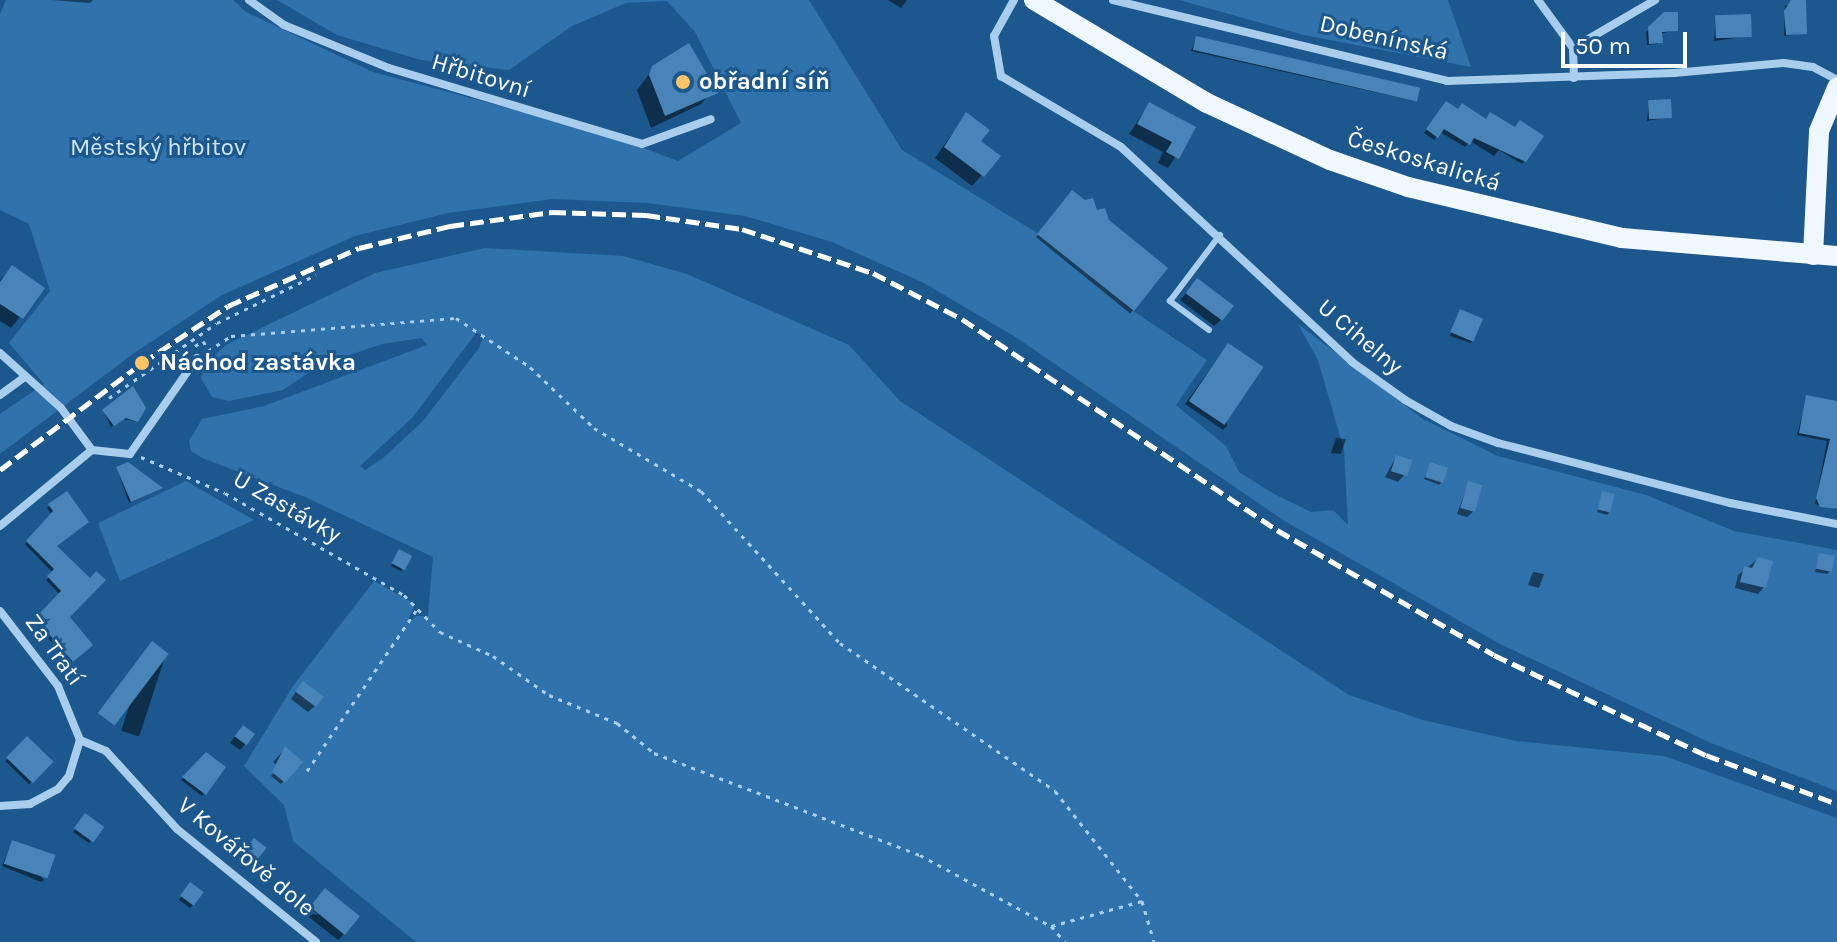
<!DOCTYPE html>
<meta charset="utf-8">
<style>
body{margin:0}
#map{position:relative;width:1837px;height:942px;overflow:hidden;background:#1c588e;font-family:Karla,sans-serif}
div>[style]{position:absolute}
.green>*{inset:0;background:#2f72ac}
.shadow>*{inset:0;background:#0007;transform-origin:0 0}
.building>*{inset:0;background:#4984b8;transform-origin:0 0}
.path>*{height:3px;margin-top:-1.5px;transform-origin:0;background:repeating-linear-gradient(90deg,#a9ceed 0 4px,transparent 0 10px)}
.lane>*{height:6px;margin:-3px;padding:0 3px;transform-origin:3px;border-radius:3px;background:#a9ceed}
.street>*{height:8px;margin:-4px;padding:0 4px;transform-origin:4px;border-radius:4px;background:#a9ceed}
.primary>*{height:20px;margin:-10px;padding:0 10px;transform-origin:10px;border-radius:10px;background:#eff7ff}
.rail>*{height:5px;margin-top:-2.5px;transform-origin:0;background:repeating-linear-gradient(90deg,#fff 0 14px,transparent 0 20px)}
.dots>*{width:22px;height:22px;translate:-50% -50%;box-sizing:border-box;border:4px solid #1c588e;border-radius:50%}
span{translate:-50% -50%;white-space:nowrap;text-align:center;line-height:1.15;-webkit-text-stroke:6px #1c588e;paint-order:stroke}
.street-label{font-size:24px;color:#fff}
.poi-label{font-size:24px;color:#fff;font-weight:700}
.left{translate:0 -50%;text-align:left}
.park-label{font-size:24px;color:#cfe6fa}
.scale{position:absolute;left:1561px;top:32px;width:126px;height:36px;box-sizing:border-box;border:4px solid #fff;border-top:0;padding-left:10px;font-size:24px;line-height:28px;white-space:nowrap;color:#fff;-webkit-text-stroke:6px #1c588e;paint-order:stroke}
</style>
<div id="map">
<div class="green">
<i style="clip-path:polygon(6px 0,233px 0,246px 12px,373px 72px,609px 135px,678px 161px,741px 123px,695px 32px,667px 1px,626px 3px,572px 26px,509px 70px,421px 60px,337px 35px,277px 0,809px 0,902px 150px,1037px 233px,1133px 311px,1207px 360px,1176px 405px,1226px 446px,1239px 472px,1274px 494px,1311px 512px,1333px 510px,1348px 525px,1344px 450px,1318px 360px,1298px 324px,1423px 419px,1498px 456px,1646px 495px,1734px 531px,1837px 550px,1837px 791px,1711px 743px,1500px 644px,1283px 520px,1017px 338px,924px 283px,832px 242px,745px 216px,647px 203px,552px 199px,448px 213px,355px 236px,222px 295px,134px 353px,0 454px,0 414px,44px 384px,9px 343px,50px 291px,29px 224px,0 210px,0 14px)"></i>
<i style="clip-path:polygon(1179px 0,1448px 0,1471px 67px,1304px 35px)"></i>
<i style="clip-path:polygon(evenodd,485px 248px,623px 256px,687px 274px,849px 345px,900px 401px,1349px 695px,1423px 720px,1516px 741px,1664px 756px,1837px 818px,1837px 942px,416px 942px,293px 841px,284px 805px,244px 766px,293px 686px,374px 581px,415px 604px,407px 623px,416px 616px,428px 616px,433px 557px,305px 497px,202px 458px,191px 451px,189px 441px,202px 419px,264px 406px,427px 345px,422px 338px,382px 344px,320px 365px,283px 390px,229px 401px,212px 397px,201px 378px,206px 363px,226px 345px,375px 273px,485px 248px,476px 333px,484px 335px,479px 348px,423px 421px,383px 458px,365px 470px,360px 466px,412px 418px,476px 333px)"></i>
<i style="clip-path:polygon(186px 481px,254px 520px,120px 581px,98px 523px)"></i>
</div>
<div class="shadow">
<i style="clip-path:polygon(52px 0,93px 0,90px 3px)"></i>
<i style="clip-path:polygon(888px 0,907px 0,901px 8px)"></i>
<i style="clip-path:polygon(1804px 0,1805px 33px,1784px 36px,1785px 6px)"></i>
<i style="clip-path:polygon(1665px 14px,1676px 30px,1660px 34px,1658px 44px,1647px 45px,1646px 32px)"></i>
<i style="clip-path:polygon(1716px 18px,1750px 36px,1714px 41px)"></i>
<i style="clip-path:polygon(1196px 38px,1415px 101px,1191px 51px)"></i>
<i style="clip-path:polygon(654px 68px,714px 90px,701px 104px,651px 128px,637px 90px)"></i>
<i style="clip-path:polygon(1649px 102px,1670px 117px,1647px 121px)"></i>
<i style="clip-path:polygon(1149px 104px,1194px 128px,1168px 168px,1158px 163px,1163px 152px,1129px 134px)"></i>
<i style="clip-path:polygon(1443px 106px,1457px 111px,1525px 160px,1522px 164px,1499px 150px,1494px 156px,1470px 141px,1465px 147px,1440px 132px,1434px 140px,1424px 133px)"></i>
<i style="clip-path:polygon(966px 114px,978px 142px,998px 157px,972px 186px,935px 158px)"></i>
<i style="left:1072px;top:193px;width:121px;height:57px;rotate:39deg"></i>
<i style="clip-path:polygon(12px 267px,42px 289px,11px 328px,0 321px,0 280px)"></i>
<i style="clip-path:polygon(1191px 287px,1221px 320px,1214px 326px,1180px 300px)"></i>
<i style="clip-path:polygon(1458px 314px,1473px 341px,1470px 343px,1450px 336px)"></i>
<i style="clip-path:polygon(1224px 350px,1227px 426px,1223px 430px,1185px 404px)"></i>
<i style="clip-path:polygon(1807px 397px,1837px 403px,1837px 510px,1815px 504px,1827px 441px,1797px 435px)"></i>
<i style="clip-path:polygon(103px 411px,136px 421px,121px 419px,111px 427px)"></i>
<i style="clip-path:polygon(1336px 438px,1346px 439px,1341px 454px,1331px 453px)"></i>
<i style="clip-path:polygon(1396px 457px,1404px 475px,1398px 482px,1385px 477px)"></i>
<i style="clip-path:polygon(1430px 465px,1442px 482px,1439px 485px,1424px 479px)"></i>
<i style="clip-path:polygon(117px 469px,158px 490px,129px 503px)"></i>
<i style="clip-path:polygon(1468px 484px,1474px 511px,1467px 517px,1457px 514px)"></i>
<i style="clip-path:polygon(1603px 493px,1609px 512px,1607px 515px,1597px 512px)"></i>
<i style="clip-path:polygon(66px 494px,54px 546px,67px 617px,91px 645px,70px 663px,34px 622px,60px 595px,46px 580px,53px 573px,25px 544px,52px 515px,47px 508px)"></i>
<i style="clip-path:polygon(397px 554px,403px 568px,401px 571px,391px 566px)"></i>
<i style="clip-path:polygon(1820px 555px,1830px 571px,1827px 574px,1815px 572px)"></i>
<i style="clip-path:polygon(1758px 559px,1764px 587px,1758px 594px,1735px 588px,1738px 575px)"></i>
<i style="clip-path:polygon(1533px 572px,1544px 574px,1539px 588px,1528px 585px)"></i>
<i style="left:148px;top:648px;width:19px;height:87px;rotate:18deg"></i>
<i style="clip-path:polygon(297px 690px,315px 706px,308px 712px,291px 699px)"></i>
<i style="clip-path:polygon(237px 734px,253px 735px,240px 750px,230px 743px)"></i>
<i style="left:27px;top:739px;width:33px;height:31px;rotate:44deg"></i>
<i style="clip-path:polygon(285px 749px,300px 762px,281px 784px,271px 776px,279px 767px,273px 762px)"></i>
<i style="clip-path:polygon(206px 755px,204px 793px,202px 796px,181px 780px)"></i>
<i style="clip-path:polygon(83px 818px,91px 841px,89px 843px,73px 832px)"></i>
<i style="left:254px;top:841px;width:12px;height:20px;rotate:35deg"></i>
<i style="clip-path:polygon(12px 842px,44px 880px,41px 882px,2px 866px)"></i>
<i style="clip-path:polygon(188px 887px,193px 905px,190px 908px,179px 900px)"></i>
<i style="clip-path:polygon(319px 897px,344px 934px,338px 940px,305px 914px)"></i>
</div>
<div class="building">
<i style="clip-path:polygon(1791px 0,1806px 0,1807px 34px,1786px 35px,1784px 11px)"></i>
<i style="clip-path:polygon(1664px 12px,1678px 12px,1678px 31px,1662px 32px,1663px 43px,1649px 44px,1648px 27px)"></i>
<i style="left:1751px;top:14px;width:23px;height:36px;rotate:88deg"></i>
<i style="left:1196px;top:36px;width:230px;height:14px;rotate:13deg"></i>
<i style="clip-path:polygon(689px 43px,718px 93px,665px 116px,649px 75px,652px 66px)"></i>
<i style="left:1671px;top:99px;width:19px;height:23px;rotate:87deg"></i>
<i style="clip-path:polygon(1446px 101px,1458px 109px,1462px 103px,1486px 119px,1490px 112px,1515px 127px,1520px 120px,1544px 136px,1526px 162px,1474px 138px,1470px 145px,1444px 129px,1438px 138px,1426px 129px)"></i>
<i style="clip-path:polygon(1149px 102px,1196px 127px,1179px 159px,1166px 152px,1172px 142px,1137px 124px)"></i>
<i style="clip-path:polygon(966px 112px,990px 130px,981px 141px,1001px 156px,984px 177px,944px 147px)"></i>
<i style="clip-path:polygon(1072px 190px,1085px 200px,1093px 198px,1097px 210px,1105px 208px,1109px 220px,1168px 268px,1134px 311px,1037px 234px)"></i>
<i style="clip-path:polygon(12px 265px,45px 288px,23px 319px,0 304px,0 282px)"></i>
<i style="left:1197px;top:278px;width:46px;height:19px;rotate:37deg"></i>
<i style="left:1460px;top:309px;width:25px;height:25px;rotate:23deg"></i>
<i style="left:1228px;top:343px;width:43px;height:70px;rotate:34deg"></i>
<i style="clip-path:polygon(133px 386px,146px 408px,138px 422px,126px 418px,114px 426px,102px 410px)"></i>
<i style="clip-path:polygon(1806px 395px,1837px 401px,1837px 509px,1820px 507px,1816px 498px,1830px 439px,1799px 433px)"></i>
<i style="left:1396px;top:455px;width:17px;height:17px;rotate:17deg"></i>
<i style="clip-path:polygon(128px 462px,163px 488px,131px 502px,116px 467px)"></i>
<i style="left:1430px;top:462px;width:19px;height:16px;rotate:18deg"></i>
<i style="left:1468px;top:481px;width:15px;height:28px;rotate:16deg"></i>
<i style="clip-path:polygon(67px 491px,89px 522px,57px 546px,90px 578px,96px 571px,106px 580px,70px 617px,93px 645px,73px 662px,35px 618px,61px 591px,47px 576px,54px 569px,26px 541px,53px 511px,48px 504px)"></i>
<i style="left:1602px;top:491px;width:13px;height:19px;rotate:13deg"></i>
<i style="left:399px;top:549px;width:15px;height:16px;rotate:28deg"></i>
<i style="left:1819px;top:553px;width:16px;height:16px;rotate:11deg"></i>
<i style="clip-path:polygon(1758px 557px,1773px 561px,1766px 588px,1740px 582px,1744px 566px,1752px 568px)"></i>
<i style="left:152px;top:641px;width:21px;height:90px;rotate:37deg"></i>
<i style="left:303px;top:681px;width:26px;height:13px;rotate:37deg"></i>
<i style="left:243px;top:725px;width:15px;height:14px;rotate:37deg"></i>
<i style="left:27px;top:736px;width:37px;height:30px;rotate:44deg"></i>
<i style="clip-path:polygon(285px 746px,303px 762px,285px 783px,272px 772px)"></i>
<i style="clip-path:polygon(206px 752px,226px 767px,206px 795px,182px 777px)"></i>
<i style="left:85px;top:813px;width:24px;height:19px;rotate:36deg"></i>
<i style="left:254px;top:838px;width:16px;height:19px;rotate:38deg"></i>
<i style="left:12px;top:840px;width:46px;height:25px;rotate:19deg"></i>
<i style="left:190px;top:882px;width:17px;height:17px;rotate:36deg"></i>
<i style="left:325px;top:888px;width:45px;height:24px;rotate:39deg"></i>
</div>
<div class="path">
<i style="left:195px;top:346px;width:9px;rotate:-32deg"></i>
<i style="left:203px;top:341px;width:11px;rotate:56deg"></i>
<i style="left:208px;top:351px;width:27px;rotate:-33deg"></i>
<i style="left:231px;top:336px;width:226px;rotate:-4.6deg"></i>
<i style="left:456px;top:318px;width:89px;rotate:33.5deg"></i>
<i style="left:530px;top:367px;width:88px;rotate:43.6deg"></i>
<i style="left:594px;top:428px;width:124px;rotate:30.5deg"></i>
<i style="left:701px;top:491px;width:206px;rotate:47.6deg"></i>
<i style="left:840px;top:643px;width:261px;rotate:34.5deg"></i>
<i style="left:1055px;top:791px;width:140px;rotate:51.7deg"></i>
<i style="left:1142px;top:901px;width:94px;rotate:164.6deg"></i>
<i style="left:109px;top:398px;width:131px;rotate:-34.8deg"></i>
<i style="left:217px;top:323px;width:110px;rotate:-25.9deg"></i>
<i style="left:141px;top:457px;width:91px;rotate:23.2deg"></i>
<i style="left:225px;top:493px;width:206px;rotate:29.7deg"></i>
<i style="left:404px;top:595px;width:52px;rotate:45.8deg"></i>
<i style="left:440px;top:632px;width:58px;rotate:24.4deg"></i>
<i style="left:493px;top:656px;width:68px;rotate:34.9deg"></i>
<i style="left:549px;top:695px;width:74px;rotate:22.4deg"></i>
<i style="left:617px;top:723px;width:48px;rotate:39deg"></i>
<i style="left:654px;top:753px;width:285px;rotate:21deg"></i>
<i style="left:920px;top:855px;width:149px;rotate:28.5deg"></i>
<i style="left:1051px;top:926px;width:21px;rotate:49deg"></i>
<i style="left:307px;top:771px;width:196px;rotate:-55.8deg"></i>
<i style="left:1142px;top:901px;width:43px;rotate:73.7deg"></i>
</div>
<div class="lane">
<i style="left:1209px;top:330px;width:49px;rotate:-143.4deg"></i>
<i style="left:1170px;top:301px;width:83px;rotate:-52.9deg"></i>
</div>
<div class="street">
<i style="left:249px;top:0;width:43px;rotate:35.5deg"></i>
<i style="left:284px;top:25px;width:113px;rotate:22.3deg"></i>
<i style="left:389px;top:68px;width:264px;rotate:16.7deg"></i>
<i style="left:642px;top:144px;width:73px;rotate:-19.9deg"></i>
<i style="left:1014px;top:0;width:41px;rotate:119.1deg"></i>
<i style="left:994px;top:36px;width:41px;rotate:80.1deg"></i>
<i style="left:1001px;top:76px;width:139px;rotate:30.6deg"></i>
<i style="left:1121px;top:147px;width:316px;rotate:42.9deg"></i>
<i style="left:1352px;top:362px;width:65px;rotate:35.6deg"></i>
<i style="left:1405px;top:400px;width:53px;rotate:29.5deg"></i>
<i style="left:1451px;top:426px;width:50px;rotate:19.9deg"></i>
<i style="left:1498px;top:443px;width:240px;rotate:14.5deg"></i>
<i style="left:1730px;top:503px;width:109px;rotate:11.1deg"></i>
<i style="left:1113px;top:0;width:344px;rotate:13.6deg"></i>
<i style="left:1447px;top:81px;width:227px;rotate:-2deg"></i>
<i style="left:1674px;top:73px;width:110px;rotate:-5.2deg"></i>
<i style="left:1784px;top:63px;width:29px;rotate:8deg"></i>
<i style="left:1813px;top:67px;width:27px;rotate:28deg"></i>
<i style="left:1538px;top:0;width:59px;rotate:53.9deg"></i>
<i style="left:1574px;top:78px;width:30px;rotate:-92deg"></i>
<i style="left:1573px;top:48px;width:95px;rotate:-30.3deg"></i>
<i style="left:0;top:353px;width:82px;rotate:42deg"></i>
<i style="left:61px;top:408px;width:52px;rotate:53.6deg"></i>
<i style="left:0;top:395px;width:31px;rotate:-36deg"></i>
<i style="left:0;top:526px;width:119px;rotate:-39.6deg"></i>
<i style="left:92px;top:450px;width:38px;rotate:6deg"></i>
<i style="left:130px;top:454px;width:117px;rotate:-55.1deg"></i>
<i style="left:0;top:611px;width:95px;rotate:52.3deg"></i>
<i style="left:58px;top:686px;width:58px;rotate:67.8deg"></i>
<i style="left:80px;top:740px;width:38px;rotate:107deg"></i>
<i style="left:69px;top:776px;width:17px;rotate:130deg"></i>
<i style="left:58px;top:789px;width:32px;rotate:152deg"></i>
<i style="left:30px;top:804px;width:30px;rotate:176deg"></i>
<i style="left:80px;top:740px;width:28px;rotate:23deg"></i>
<i style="left:106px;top:751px;width:105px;rotate:47.7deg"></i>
<i style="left:177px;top:829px;width:179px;rotate:39.1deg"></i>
</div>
<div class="primary">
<i style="left:1034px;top:0;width:201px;rotate:30.8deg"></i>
<i style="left:1207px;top:103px;width:136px;rotate:24.9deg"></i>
<i style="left:1330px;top:160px;width:83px;rotate:19.1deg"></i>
<i style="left:1408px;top:187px;width:220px;rotate:13.4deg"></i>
<i style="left:1622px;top:238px;width:216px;rotate:4.8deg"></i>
<i style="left:1813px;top:255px;width:124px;rotate:-87.2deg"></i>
<i style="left:1819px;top:131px;width:47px;rotate:-67.3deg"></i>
</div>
<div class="rail">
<i style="left:0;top:470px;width:178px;rotate:-37deg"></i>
<i style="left:142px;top:363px;width:103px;rotate:-33.5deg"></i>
<i style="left:228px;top:306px;width:143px;rotate:-23.9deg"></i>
<i style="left:359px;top:248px;width:94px;rotate:-13.6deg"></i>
<i style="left:450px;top:226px;width:103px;rotate:-7.8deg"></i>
<i style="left:552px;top:212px;width:94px;rotate:1.8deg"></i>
<i style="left:646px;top:215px;width:97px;rotate:8.3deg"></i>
<i style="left:742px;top:229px;width:138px;rotate:18.6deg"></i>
<i style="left:873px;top:273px;width:100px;rotate:27.3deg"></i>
<i style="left:962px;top:319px;width:379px;rotate:33.8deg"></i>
<i style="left:1277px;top:530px;width:250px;rotate:29.9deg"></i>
<i style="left:1494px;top:655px;width:234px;rotate:25.3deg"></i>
<i style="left:1706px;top:755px;width:140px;rotate:20.5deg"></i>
</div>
<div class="dots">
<i style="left:683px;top:82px;background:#fec466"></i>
<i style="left:142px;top:363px;background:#fec466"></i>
</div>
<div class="street-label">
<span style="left:1384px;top:38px;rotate:13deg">Dobenínská</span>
<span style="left:481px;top:76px;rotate:17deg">Hřbitovní</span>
<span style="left:1424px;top:161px;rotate:17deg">Českoskalická</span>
<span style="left:1360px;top:337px;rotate:40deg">U Cihelny</span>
<span style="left:287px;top:507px;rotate:30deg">U Zastávky</span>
<span style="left:54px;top:650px;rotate:54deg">Za Tratí</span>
<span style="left:246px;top:857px;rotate:40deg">V Kovářově dole</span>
</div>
<div class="poi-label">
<span class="left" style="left:699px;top:82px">obřadní síň</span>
<span class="left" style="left:160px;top:363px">Náchod zastávka</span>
</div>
<div class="park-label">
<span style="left:158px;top:148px">Městský hřbitov</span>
</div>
<div class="scale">50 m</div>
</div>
